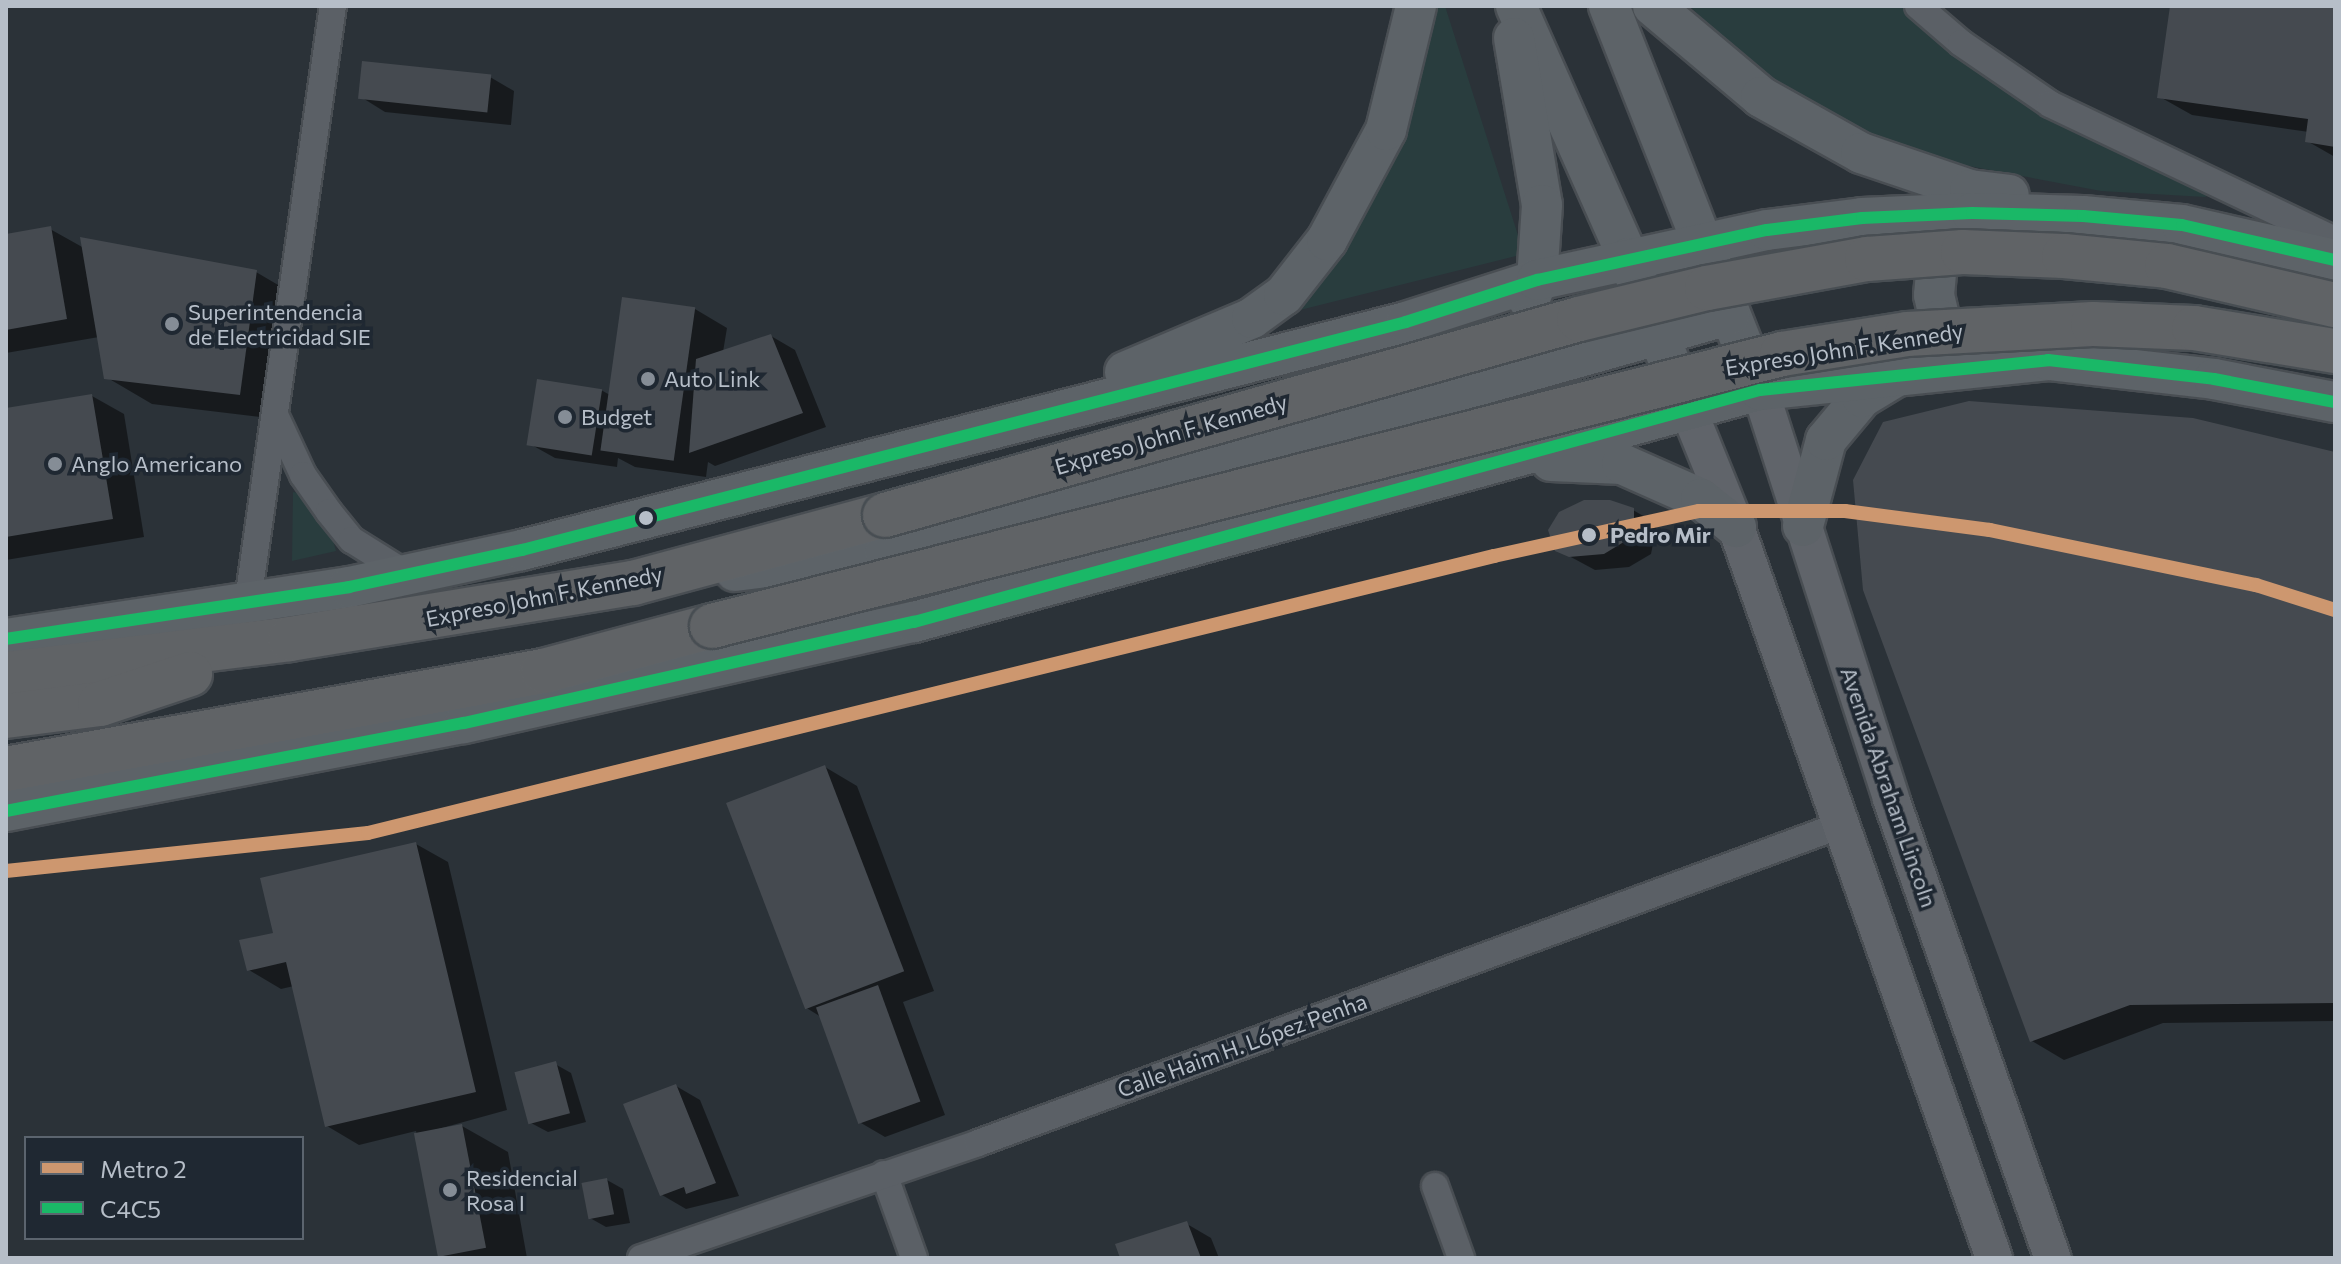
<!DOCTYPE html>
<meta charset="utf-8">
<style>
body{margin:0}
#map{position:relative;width:2341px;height:1264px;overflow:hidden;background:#2b3238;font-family:Commissioner,sans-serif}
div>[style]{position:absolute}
.green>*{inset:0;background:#293d3e}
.shadow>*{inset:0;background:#0007}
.building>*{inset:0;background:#454a50;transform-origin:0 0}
.roads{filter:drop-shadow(2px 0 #494e53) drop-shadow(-2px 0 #494e53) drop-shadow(0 2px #494e53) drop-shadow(0 -2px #494e53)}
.street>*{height:26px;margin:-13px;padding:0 13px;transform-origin:13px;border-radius:13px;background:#5b6066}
.secondary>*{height:36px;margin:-18px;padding:0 18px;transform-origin:18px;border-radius:18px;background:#60646a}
.primary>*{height:40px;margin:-20px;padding:0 20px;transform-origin:20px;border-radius:20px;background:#5d6368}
.highway>*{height:44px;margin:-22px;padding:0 22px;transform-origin:22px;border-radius:22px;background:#606366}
.bridges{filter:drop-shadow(2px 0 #484e53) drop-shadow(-2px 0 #484e53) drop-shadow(0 2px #484e53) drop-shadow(0 -2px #484e53)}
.highway-bridge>*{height:44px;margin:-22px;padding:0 22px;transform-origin:22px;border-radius:22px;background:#606366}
.bus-1>*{height:12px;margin:-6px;padding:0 6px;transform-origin:6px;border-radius:6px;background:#1ab867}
.metro-1>*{height:14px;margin:-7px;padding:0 7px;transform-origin:7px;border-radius:7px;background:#cd976f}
.dots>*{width:22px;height:22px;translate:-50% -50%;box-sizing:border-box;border:4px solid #1f2832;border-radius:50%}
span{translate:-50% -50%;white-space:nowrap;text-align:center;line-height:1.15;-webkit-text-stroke:7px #1f2832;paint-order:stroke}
.poi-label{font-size:22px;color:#b6bec8}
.left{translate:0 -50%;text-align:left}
.street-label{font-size:22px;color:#b6bec8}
.stop-label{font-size:22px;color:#b6bec8;font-weight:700}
.frame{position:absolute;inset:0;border:8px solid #b6bec8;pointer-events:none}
.legend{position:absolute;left:24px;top:1136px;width:280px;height:104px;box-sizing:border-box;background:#1f2832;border:2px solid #5b646e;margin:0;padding:10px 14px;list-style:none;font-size:24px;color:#b6bec8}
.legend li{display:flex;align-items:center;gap:16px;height:40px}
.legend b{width:40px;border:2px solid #5b646e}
</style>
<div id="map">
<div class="green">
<i style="clip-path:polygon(1438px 6px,1445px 6px,1524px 254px,1284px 314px,1392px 162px)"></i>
<i style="clip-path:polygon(1689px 6px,1914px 6px,2216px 191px,2205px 197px,2101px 191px,1926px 158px,1823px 113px,1755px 67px)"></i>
<i style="clip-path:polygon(293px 492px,305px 494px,326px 515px,336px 551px,292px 561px)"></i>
</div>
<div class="shadow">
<i style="clip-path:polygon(2172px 6px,2335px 6px,2335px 157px,2307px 141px,2309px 132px,2192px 115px,2160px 97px)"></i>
<i style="clip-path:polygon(490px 77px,514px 91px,511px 125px,385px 112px,361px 97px)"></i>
<i style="clip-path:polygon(50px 229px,84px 248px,256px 272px,302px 299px,285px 420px,152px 404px,106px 377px,99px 337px,6px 353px,6px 236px)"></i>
<i style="clip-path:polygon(695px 309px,727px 328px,723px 352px,771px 336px,795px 350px,826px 427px,715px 466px,708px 462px,706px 477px,635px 467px,618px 458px,617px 467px,555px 458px,530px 444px,601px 390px,610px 395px)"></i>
<i style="clip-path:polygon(92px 396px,124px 414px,144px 537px,6px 560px,6px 410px)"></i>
<i style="clip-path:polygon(2193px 420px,2335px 454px,2335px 1021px,2163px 1023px,2064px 1060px,2032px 1041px)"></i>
<i style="clip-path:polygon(1633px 510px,1657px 524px,1651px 554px,1629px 567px,1595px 570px,1556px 549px)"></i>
<i style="clip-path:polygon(825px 767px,857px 786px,934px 991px,903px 1002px,945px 1115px,885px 1137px,861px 1123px,821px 1017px,805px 1007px)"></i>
<i style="clip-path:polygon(416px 844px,448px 862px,507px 1110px,431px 1131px,462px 1126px,508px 1152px,527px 1258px,439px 1256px,416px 1131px,359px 1145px,327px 1126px,294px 986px,281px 989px,249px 970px,275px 934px)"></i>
<i style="clip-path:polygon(555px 1064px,571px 1073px,586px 1122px,548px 1132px,531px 1123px)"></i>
<i style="clip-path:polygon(676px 1086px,700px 1100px,739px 1196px,686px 1209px,662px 1195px)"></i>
<i style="clip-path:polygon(607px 1180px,623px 1189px,630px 1223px,606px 1227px,590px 1218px)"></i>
<i style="clip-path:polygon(1187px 1224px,1211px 1238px,1219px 1258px,1122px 1258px,1118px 1245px)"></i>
</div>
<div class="building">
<i style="clip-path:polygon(2170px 6px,2335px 6px,2335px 147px,2305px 142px,2308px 119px,2157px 98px)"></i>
<i style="left:362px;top:61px;width:130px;height:38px;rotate:6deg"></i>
<i style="clip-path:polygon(51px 226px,67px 319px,6px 330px,6px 234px)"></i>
<i style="clip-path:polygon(80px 237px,257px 270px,240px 395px,104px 379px)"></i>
<i style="left:622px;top:297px;width:74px;height:155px;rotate:8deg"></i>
<i style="clip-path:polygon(771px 334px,803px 413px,689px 453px,696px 359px)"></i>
<i style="left:537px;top:379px;width:66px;height:67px;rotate:9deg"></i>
<i style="clip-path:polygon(92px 394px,113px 519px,6px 537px,6px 408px)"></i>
<i style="clip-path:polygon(1969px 401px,2193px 418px,2335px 452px,2335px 1003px,2130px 1005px,2030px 1042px,1863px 590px,1853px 480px,1883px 422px)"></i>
<i style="clip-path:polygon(1584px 500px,1610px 500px,1634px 508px,1634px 524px,1627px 540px,1604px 554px,1569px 557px,1555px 551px,1548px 530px,1559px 512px)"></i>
<i style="left:825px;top:765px;width:221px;height:106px;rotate:69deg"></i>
<i style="clip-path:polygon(416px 842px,476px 1092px,325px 1127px,286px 962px,247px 971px,239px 940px,273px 933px,260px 878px)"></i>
<i style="left:878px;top:985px;width:124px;height:66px;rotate:70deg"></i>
<i style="left:556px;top:1061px;width:54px;height:43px;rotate:75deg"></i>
<i style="clip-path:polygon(676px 1084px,716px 1183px,686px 1194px,684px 1187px,660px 1196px,623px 1104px)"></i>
<i style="left:462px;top:1124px;width:126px;height:49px;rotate:79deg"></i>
<i style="left:607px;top:1178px;width:37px;height:26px;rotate:79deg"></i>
<i style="clip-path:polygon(1187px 1221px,1201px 1258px,1120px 1258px,1115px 1244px)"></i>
</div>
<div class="roads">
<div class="street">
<i style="left:1918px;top:6px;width:57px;rotate:40.7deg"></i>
<i style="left:1961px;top:43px;width:108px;rotate:34.4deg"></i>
<i style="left:2050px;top:104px;width:316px;rotate:25.5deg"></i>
<i style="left:276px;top:417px;width:64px;rotate:65deg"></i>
<i style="left:303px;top:475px;width:45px;rotate:54.9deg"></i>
<i style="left:329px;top:512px;width:36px;rotate:51deg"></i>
<i style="left:352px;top:540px;width:66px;rotate:32deg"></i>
<i style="left:248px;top:601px;width:601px;rotate:-81.87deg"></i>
<i style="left:884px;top:1174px;width:89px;rotate:70.3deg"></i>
<i style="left:1435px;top:1186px;width:77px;rotate:70.1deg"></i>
<i style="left:641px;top:1258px;width:356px;rotate:-18.8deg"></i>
<i style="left:978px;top:1143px;width:920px;rotate:-20.23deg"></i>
</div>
<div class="secondary">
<i style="left:1760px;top:390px;width:429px;rotate:72.2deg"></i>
<i style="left:1891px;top:799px;width:487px;rotate:70.6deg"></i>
<i style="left:1688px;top:409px;width:127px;rotate:67.9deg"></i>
<i style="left:1736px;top:527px;width:775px;rotate:70.56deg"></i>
</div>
<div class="primary">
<i style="left:1516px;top:6px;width:276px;rotate:66deg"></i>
<i style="left:1628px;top:258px;width:162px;rotate:68.3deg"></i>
<i style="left:1609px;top:6px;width:413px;rotate:68.5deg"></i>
<i style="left:1653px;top:6px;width:141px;rotate:40.1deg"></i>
<i style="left:1761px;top:97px;width:115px;rotate:29.2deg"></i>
<i style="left:1861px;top:153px;width:115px;rotate:18.7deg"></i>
<i style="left:1970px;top:190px;width:39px;rotate:7deg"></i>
<i style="left:1514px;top:38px;width:169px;rotate:80.5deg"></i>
<i style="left:1542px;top:205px;width:75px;rotate:93.8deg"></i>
<i style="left:1537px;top:280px;width:22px;rotate:111deg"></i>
<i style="left:1958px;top:231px;width:10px;rotate:163deg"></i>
<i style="left:1948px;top:234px;width:21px;rotate:119deg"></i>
<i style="left:1938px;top:252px;width:43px;rotate:95.3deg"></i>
<i style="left:1934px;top:295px;width:26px;rotate:77deg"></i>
<i style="left:1940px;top:320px;width:21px;rotate:47deg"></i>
<i style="left:1954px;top:335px;width:24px;rotate:28deg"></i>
<i style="left:1125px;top:372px;width:138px;rotate:-23deg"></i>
<i style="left:1252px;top:318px;width:39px;rotate:-36deg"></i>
<i style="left:1284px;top:295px;width:70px;rotate:-52deg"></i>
<i style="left:1327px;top:240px;width:125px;rotate:-61.8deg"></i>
<i style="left:1386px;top:130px;width:128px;rotate:-76.4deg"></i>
<i style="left:1551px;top:461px;width:71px;rotate:2.4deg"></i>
<i style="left:1622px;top:464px;width:86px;rotate:23.9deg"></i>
<i style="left:1701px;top:499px;width:45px;rotate:38.7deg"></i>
<i style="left:1803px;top:526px;width:89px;rotate:-75deg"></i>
<i style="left:1826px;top:440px;width:56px;rotate:-50.1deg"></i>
<i style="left:1862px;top:397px;width:39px;rotate:-31deg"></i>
<i style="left:735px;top:571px;width:151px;rotate:-7.2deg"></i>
<i style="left:885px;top:552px;width:877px;rotate:-15.69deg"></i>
<i style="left:6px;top:639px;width:347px;rotate:-8.6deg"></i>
<i style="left:349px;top:587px;width:177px;rotate:-12.1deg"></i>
<i style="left:522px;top:550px;width:913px;rotate:-14.46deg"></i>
<i style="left:1406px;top:322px;width:138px;rotate:-17.8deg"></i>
<i style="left:1537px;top:280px;width:235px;rotate:-12.3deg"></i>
<i style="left:1767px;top:230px;width:96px;rotate:-7.2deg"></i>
<i style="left:1862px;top:218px;width:110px;rotate:-2.6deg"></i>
<i style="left:1972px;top:213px;width:111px;rotate:1.5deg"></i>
<i style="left:2083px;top:216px;width:99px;rotate:5.2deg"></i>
<i style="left:2182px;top:225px;width:157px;rotate:12.9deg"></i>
<i style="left:6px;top:811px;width:466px;rotate:-10.9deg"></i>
<i style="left:464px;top:723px;width:461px;rotate:-12.7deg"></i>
<i style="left:914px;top:622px;width:877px;rotate:-15.34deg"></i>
<i style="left:1760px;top:390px;width:290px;rotate:-5.9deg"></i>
<i style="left:2048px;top:360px;width:167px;rotate:6.5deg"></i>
<i style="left:2214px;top:379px;width:123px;rotate:10.8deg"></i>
</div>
<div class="highway">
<i style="left:6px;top:674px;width:286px;rotate:-7deg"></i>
<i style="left:290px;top:639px;width:348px;rotate:-9.3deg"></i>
<i style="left:633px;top:583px;width:261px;rotate:-15.1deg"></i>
<i style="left:6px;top:716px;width:95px;rotate:-7.3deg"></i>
<i style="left:100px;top:704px;width:95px;rotate:-18.4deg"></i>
<i style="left:6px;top:769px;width:546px;rotate:-10.34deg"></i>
<i style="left:543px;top:671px;width:175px;rotate:-14.9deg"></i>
</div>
</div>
<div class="bridges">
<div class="highway-bridge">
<i style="left:885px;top:515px;width:721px;rotate:-15.77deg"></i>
<i style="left:1579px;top:319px;width:132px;rotate:-13.6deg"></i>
<i style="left:1707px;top:288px;width:163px;rotate:-10.3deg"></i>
<i style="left:1867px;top:259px;width:96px;rotate:-4.2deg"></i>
<i style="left:1963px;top:252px;width:101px;rotate:2.3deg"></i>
<i style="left:2064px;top:256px;width:103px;rotate:5.5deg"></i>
<i style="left:2167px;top:266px;width:172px;rotate:13.1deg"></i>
<i style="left:712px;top:626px;width:1104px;rotate:-14.26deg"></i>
<i style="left:1782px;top:354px;width:127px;rotate:-9.1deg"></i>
<i style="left:1907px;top:334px;width:186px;rotate:-3.1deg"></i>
<i style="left:2093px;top:324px;width:101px;rotate:2.3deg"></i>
<i style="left:2194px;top:328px;width:143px;rotate:9.3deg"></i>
</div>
</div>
<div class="bus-1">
<i style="left:6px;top:639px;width:347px;rotate:-8.6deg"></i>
<i style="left:349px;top:587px;width:177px;rotate:-12.1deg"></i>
<i style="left:522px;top:550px;width:913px;rotate:-14.46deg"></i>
<i style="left:1406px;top:322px;width:138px;rotate:-17.8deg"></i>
<i style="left:1537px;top:280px;width:235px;rotate:-12.3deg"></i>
<i style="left:1767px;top:230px;width:96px;rotate:-7.2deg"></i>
<i style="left:1862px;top:218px;width:110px;rotate:-2.6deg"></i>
<i style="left:1972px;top:213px;width:111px;rotate:1.5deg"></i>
<i style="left:2083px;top:216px;width:99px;rotate:5.2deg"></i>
<i style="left:2182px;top:225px;width:157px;rotate:12.9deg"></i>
<i style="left:6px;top:811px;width:466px;rotate:-10.9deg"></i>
<i style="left:464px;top:723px;width:461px;rotate:-12.7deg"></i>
<i style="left:914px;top:622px;width:877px;rotate:-15.34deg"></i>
<i style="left:1760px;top:390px;width:290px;rotate:-5.9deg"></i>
<i style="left:2048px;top:360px;width:167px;rotate:6.5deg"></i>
<i style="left:2214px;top:379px;width:123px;rotate:10.8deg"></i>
</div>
<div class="metro-1">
<i style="left:6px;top:871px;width:364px;rotate:-6deg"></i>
<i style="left:368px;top:833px;width:1160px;rotate:-13.82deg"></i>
<i style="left:1494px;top:556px;width:210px;rotate:-12.4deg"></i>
<i style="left:1699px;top:511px;width:146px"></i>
<i style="left:1845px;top:511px;width:146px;rotate:7.5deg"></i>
<i style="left:1990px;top:530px;width:272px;rotate:11.7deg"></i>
<i style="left:2256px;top:585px;width:83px;rotate:17.6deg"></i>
</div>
<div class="dots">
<i style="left:172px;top:324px;background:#858d96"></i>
<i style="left:648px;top:379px;background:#858d96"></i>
<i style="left:565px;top:417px;background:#858d96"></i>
<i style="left:55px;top:464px;background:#858d96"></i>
<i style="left:646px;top:518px;background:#b6bec8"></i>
<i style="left:1589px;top:535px;background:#b6bec8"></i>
<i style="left:450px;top:1190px;background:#858d96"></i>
</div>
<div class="poi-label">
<span class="left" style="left:188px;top:324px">Superintendencia<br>de Electricidad SIE</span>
<span class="left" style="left:664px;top:379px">Auto Link</span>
<span class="left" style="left:581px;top:417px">Budget</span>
<span class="left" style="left:71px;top:464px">Anglo Americano</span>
<span class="left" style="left:466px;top:1190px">Residencial<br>Rosa I</span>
</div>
<div class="street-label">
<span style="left:1844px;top:349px;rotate:-9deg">Expreso John F. Kennedy</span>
<span style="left:1171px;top:434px;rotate:-16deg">Expreso John F. Kennedy</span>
<span style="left:544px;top:596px;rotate:-11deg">Expreso John F. Kennedy</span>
<span style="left:1889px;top:787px;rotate:71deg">Avenida Abraham Lincoln</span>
<span style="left:1242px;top:1045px;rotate:-20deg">Calle Haim H. López Penha</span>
</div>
<div class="stop-label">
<span class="left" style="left:1610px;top:535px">Pedro Mir</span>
</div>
<div class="frame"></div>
<ul class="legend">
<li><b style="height:10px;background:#cd976f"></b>Metro 2</li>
<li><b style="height:10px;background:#1ab867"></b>C4C5</li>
</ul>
</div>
